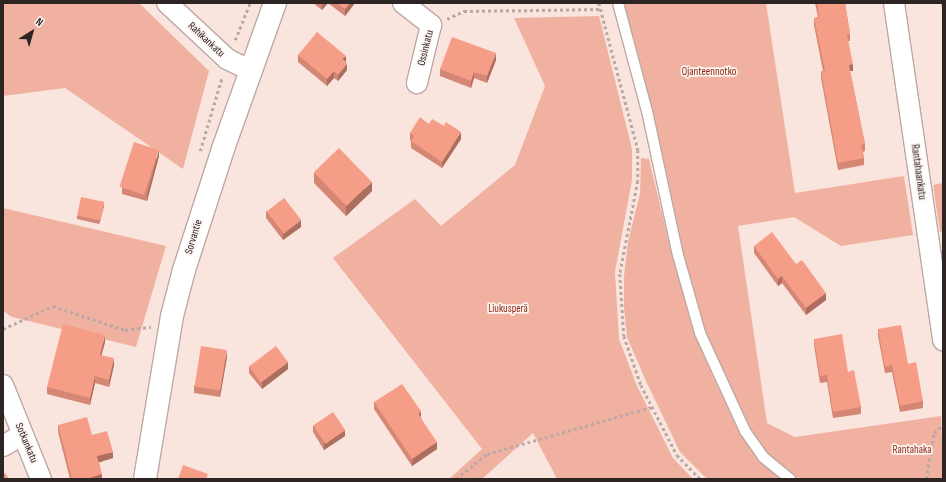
<!DOCTYPE html>
<meta charset="utf-8">
<style>
body{margin:0}
#map{position:relative;width:946px;height:482px;overflow:hidden;background:#fae4de;font-family:"Sofia Sans Condensed",sans-serif}
div>[style]{position:absolute}
.green>*{inset:0;background:#f1b1a1}
.path>*{height:2.5px;margin-top:-1.25px;transform-origin:0;background:repeating-linear-gradient(90deg,#b9a8a3 0 3px,transparent 0 6px)}
.roads{filter:drop-shadow(1px 0 #bda8a3) drop-shadow(-1px 0 #bda8a3) drop-shadow(0 1px #bda8a3) drop-shadow(0 -1px #bda8a3)}
.service>*{height:10px;margin:-5px;padding:0 5px;transform-origin:5px;border-radius:5px;background:#fff}
.minor>*{height:20px;margin:-10px;padding:0 10px;transform-origin:10px;border-radius:10px;background:#fff}
.secondary>*{height:22px;margin:-11px;padding:0 11px;transform-origin:11px;border-radius:11px;background:#fff}
.wall>*{inset:0;background:#d48774}
.shaded-wall>*{inset:0;background:#ac6e5e}
.building>*{inset:0;background:#f69d87;transform-origin:0 0}
span{translate:-50% -50%;white-space:nowrap;text-align:center;line-height:1.15;-webkit-text-stroke:3.5px #fdf4f2;paint-order:stroke}
.street-label{font-size:11px;color:#2d2523}
.park-label{font-size:11px;color:#8f2a0f}
.frame{position:absolute;inset:0;border:4px solid #2d2523;pointer-events:none}
.north{position:absolute;left:12px;top:12px;width:40px;height:40px;-webkit-text-stroke:3px #fdf4f2;paint-order:stroke;rotate:37deg;font-size:11px;font-weight:700;line-height:16px;text-align:center;color:#2d2523}
.north::after{content:'';display:block;margin:auto;width:14px;height:18px;background:#2d2523;clip-path:polygon(50% 0,100% 100%,50% 72%,0 100%)}
</style>
<div id="map">
<div class="green">
<i style="clip-path:polygon(3px 3px,139px 3px,209px 71px,183px 169px,65px 88px,3px 96px)"></i>
<i style="clip-path:polygon(620px 3px,766px 3px,795px 193px,904px 176px,913px 235px,841px 246px,794px 217px,738px 226px,767px 423px,795px 437px,941px 416px,943px 479px,798px 479px,773px 461px,751px 430px,728px 388px,704px 333px,681px 255px)"></i>
<i style="clip-path:polygon(599px 16px,632px 149px,632px 180px,615px 272px,619px 339px,637px 386px,673px 458px,693px 479px,557px 479px,533px 433px,482px 479px,449px 479px,482px 449px,333px 258px,415px 199px,441px 226px,515px 165px,545px 86px,514px 18px)"></i>
<i style="clip-path:polygon(641px 158px,649px 159px,672px 255px,696px 336px,718px 388px,742px 434px,761px 460px,782px 479px,707px 479px,680px 452px,645px 379px,627px 337px,624px 308px,624px 276px,628px 242px,640px 193px)"></i>
<i style="clip-path:polygon(943px 183px,943px 231px,940px 232px,933px 185px)"></i>
<i style="clip-path:polygon(3px 208px,166px 246px,136px 347px,12px 317px,3px 311px)"></i>
</div>
<div class="path">
<i style="left:599px;top:3px;width:152px;rotate:75.1deg"></i>
<i style="left:638px;top:150px;width:31px;rotate:90deg"></i>
<i style="left:638px;top:181px;width:95px;rotate:101deg"></i>
<i style="left:620px;top:274px;width:62px;rotate:86.3deg"></i>
<i style="left:624px;top:336px;width:52px;rotate:70.9deg"></i>
<i style="left:641px;top:385px;width:79px;rotate:62.8deg"></i>
<i style="left:677px;top:455px;width:33px;rotate:46deg"></i>
<i style="left:447px;top:19px;width:19px;rotate:-25deg"></i>
<i style="left:464px;top:11px;width:136px;rotate:-0.8deg"></i>
<i style="left:235px;top:40px;width:40px;rotate:-68deg"></i>
<i style="left:200px;top:151px;width:77px;rotate:-73.4deg"></i>
<i style="left:3px;top:329px;width:55px;rotate:-24.7deg"></i>
<i style="left:53px;top:306px;width:76px;rotate:18.4deg"></i>
<i style="left:125px;top:330px;width:26px;rotate:-7deg"></i>
<i style="left:456px;top:479px;width:40px;rotate:-39deg"></i>
<i style="left:487px;top:454px;width:172px;rotate:-15.9deg"></i>
<i style="left:926px;top:479px;width:47px;rotate:-80.1deg"></i>
<i style="left:934px;top:433px;width:12px;rotate:-42deg"></i>
</div>
<div class="roads">
<div class="service">
<i style="left:618px;top:3px;width:112px;rotate:75deg"></i>
<i style="left:647px;top:111px;width:147px;rotate:77.9deg"></i>
<i style="left:678px;top:255px;width:81px;rotate:74.2deg"></i>
<i style="left:700px;top:333px;width:108px;rotate:65.3deg"></i>
<i style="left:745px;top:431px;width:32px;rotate:55deg"></i>
<i style="left:763px;top:457px;width:35px;rotate:39deg"></i>
</div>
<div class="minor">
<i style="left:167px;top:3px;width:82px;rotate:43deg"></i>
<i style="left:227px;top:59px;width:25px;rotate:26deg"></i>
<i style="left:403px;top:3px;width:36px;rotate:38deg"></i>
<i style="left:431px;top:25px;width:60px;rotate:103.6deg"></i>
<i style="left:894px;top:3px;width:341px;rotate:81.7deg"></i>
<i style="left:3px;top:385px;width:101px;rotate:68deg"></i>
<i style="left:3px;top:446px;width:22px;rotate:-30deg"></i>
</div>
<div class="secondary">
<i style="left:145px;top:479px;width:165px;rotate:-80.6deg"></i>
<i style="left:172px;top:316px;width:48px;rotate:-75.4deg"></i>
<i style="left:184px;top:270px;width:127px;rotate:-72.1deg"></i>
<i style="left:223px;top:149px;width:155px;rotate:-70.4deg"></i>
</div>
</div>
<div class="wall">
<i style="clip-path:polygon(313px 3px,355px 3px,345px 16px,328px 3px,322px 10px)"></i>
<i style="clip-path:polygon(815px 3px,845px 3px,850px 34px,850px 41px,848px 41px,853px 71px,850px 71px,865px 144px,865px 151px,863px 152px,864px 158px,864px 165px,838px 170px,821px 78px,821px 71px,823px 71px,814px 25px,814px 18px,818px 17px)"></i>
<i style="clip-path:polygon(941px 3px,943px 3px,943px 14px)"></i>
<i style="clip-path:polygon(298px 55px,346px 62px,347px 70px,338px 81px,334px 78px,327px 86px,298px 62px)"></i>
<i style="clip-path:polygon(496px 60px,487px 83px,474px 78px,471px 88px,440px 76px,440px 69px)"></i>
<i style="clip-path:polygon(429px 124px,461px 139px,442px 168px,411px 148px,411px 141px,410px 140px,410px 133px)"></i>
<i style="clip-path:polygon(159px 156px,147px 201px,122px 194px,122px 187px)"></i>
<i style="clip-path:polygon(314px 173px,372px 191px,346px 216px,314px 183px)"></i>
<i style="clip-path:polygon(104px 206px,99px 224px,77px 219px,77px 216px)"></i>
<i style="clip-path:polygon(266px 211px,301px 227px,283px 240px,266px 218px)"></i>
<i style="clip-path:polygon(754px 246px,796px 264px,826px 300px,806px 315px,782px 283px,778px 286px,754px 253px)"></i>
<i style="clip-path:polygon(878px 329px,908px 364px,923px 401px,923px 408px,900px 412px,892px 372px,885px 373px,878px 336px)"></i>
<i style="clip-path:polygon(814px 339px,848px 372px,861px 407px,861px 414px,833px 418px,827px 382px,820px 383px,814px 345px)"></i>
<i style="clip-path:polygon(105px 342px,101px 355px,114px 365px,109px 387px,95px 383px,90px 405px,47px 394px,47px 387px)"></i>
<i style="clip-path:polygon(227px 357px,220px 397px,194px 393px,194px 386px)"></i>
<i style="clip-path:polygon(249px 366px,288px 369px,262px 389px,249px 373px)"></i>
<i style="clip-path:polygon(374px 402px,421px 418px,437px 449px,412px 466px,374px 409px)"></i>
<i style="clip-path:polygon(58px 425px,92px 435px,113px 458px,99px 462px,102px 479px,70px 479px,58px 432px)"></i>
<i style="clip-path:polygon(313px 425px,345px 436px,324px 450px,313px 432px)"></i>
</div>
<div class="shaded-wall">
<i style="clip-path:polygon(323px 3px,328px 3px,322px 10px,322px 4px)"></i>
<i style="clip-path:polygon(350px 3px,355px 3px,345px 16px,345px 9px)"></i>
<i style="clip-path:polygon(496px 53px,496px 60px,487px 83px,487px 76px)"></i>
<i style="clip-path:polygon(346px 56px,346px 62px,342px 59px)"></i>
<i style="clip-path:polygon(347px 64px,347px 70px,338px 81px,338px 75px)"></i>
<i style="clip-path:polygon(853px 64px,853px 71px,849px 71px,849px 65px)"></i>
<i style="clip-path:polygon(334px 71px,334px 78px,327px 86px,327px 79px)"></i>
<i style="clip-path:polygon(474px 72px,474px 78px,471px 88px,471px 81px)"></i>
<i style="clip-path:polygon(461px 132px,461px 139px,442px 168px,442px 162px)"></i>
<i style="clip-path:polygon(159px 150px,159px 156px,147px 201px,147px 194px)"></i>
<i style="clip-path:polygon(372px 182px,372px 191px,346px 216px,346px 206px)"></i>
<i style="clip-path:polygon(104px 202px,104px 206px,99px 224px,99px 221px)"></i>
<i style="clip-path:polygon(301px 220px,301px 227px,283px 240px,283px 234px)"></i>
<i style="clip-path:polygon(782px 276px,782px 283px,778px 286px,778px 279px)"></i>
<i style="clip-path:polygon(826px 293px,826px 300px,806px 315px,806px 308px)"></i>
<i style="clip-path:polygon(105px 335px,105px 342px,100px 361px,100px 355px)"></i>
<i style="clip-path:polygon(227px 350px,227px 357px,220px 397px,220px 390px)"></i>
<i style="clip-path:polygon(114px 358px,114px 365px,109px 387px,109px 380px)"></i>
<i style="clip-path:polygon(288px 362px,288px 369px,262px 389px,262px 382px)"></i>
<i style="clip-path:polygon(95px 376px,95px 383px,90px 405px,90px 398px)"></i>
<i style="clip-path:polygon(421px 411px,421px 418px,418px 414px)"></i>
<i style="clip-path:polygon(345px 430px,345px 436px,324px 450px,324px 443px)"></i>
<i style="clip-path:polygon(437px 442px,437px 449px,412px 466px,412px 459px)"></i>
<i style="clip-path:polygon(113px 452px,113px 458px,97px 463px,97px 456px)"></i>
<i style="clip-path:polygon(102px 474px,102px 479px,86px 479px)"></i>
</div>
<div class="building">
<i style="clip-path:polygon(337px 3px,350px 3px,345px 9px)"></i>
<i style="clip-path:polygon(817px 3px,845px 3px,850px 34px,847px 35px,853px 64px,849px 65px,865px 144px,861px 145px,864px 158px,838px 163px,821px 71px,825px 71px,814px 18px,819px 17px)"></i>
<i style="clip-path:polygon(317px 32px,346px 56px,342px 59px,347px 64px,338px 75px,334px 71px,327px 79px,298px 55px)"></i>
<i style="clip-path:polygon(452px 37px,496px 53px,487px 76px,474px 72px,471px 81px,440px 69px)"></i>
<i style="clip-path:polygon(420px 117px,429px 124px,432px 119px,444px 126px,446px 122px,461px 132px,442px 162px,411px 141px,414px 136px,410px 133px)"></i>
<i style="left:134px;top:142px;width:26px;height:47px;rotate:18deg"></i>
<i style="left:339px;top:148px;width:47px;height:35px;rotate:46deg"></i>
<i style="left:81px;top:197px;width:24px;height:19px;rotate:12deg"></i>
<i style="left:284px;top:198px;width:28px;height:22px;rotate:52deg"></i>
<i style="clip-path:polygon(772px 232px,796px 264px,802px 260px,826px 293px,806px 308px,782px 276px,778px 279px,754px 246px)"></i>
<i style="clip-path:polygon(63px 324px,105px 335px,100px 355px,114px 358px,109px 380px,95px 376px,90px 398px,47px 387px)"></i>
<i style="clip-path:polygon(901px 325px,908px 364px,916px 362px,923px 401px,900px 406px,892px 365px,885px 367px,878px 329px)"></i>
<i style="clip-path:polygon(842px 334px,848px 372px,854px 370px,861px 407px,833px 412px,827px 375px,820px 376px,814px 339px)"></i>
<i style="left:201px;top:346px;width:26px;height:41px;rotate:9deg"></i>
<i style="left:276px;top:346px;width:20px;height:34px;rotate:53deg"></i>
<i style="clip-path:polygon(402px 384px,421px 411px,418px 414px,437px 442px,412px 459px,374px 402px)"></i>
<i style="left:333px;top:412px;width:22px;height:24px;rotate:56deg"></i>
<i style="clip-path:polygon(87px 417px,92px 435px,107px 431px,113px 452px,97px 456px,102px 474px,86px 479px,72px 479px,58px 425px)"></i>
<i style="clip-path:polygon(183px 465px,208px 474px,206px 479px,178px 479px)"></i>
<i style="clip-path:polygon(5px 473px,9px 479px,3px 479px,3px 474px)"></i>
</div>
<div class="street-label">
<span style="left:206px;top:40px;rotate:43deg">Rahikankatu</span>
<span style="left:426px;top:48px;rotate:-76deg">Ossinkatu</span>
<span style="left:918px;top:172px;rotate:82deg">Rantahaankatu</span>
<span style="left:194px;top:237px;rotate:-73deg">Sorvantie</span>
<span style="left:26px;top:443px;rotate:67deg">Sotkankatu</span>
</div>
<div class="park-label">
<span style="left:709px;top:72px">Ojanteennotko</span>
<span style="left:508px;top:309px">Liukusperä</span>
<span style="left:912px;top:450px">Rantahaka</span>
</div>
<div class="frame"></div>
<div class="north">N</div>
</div>
